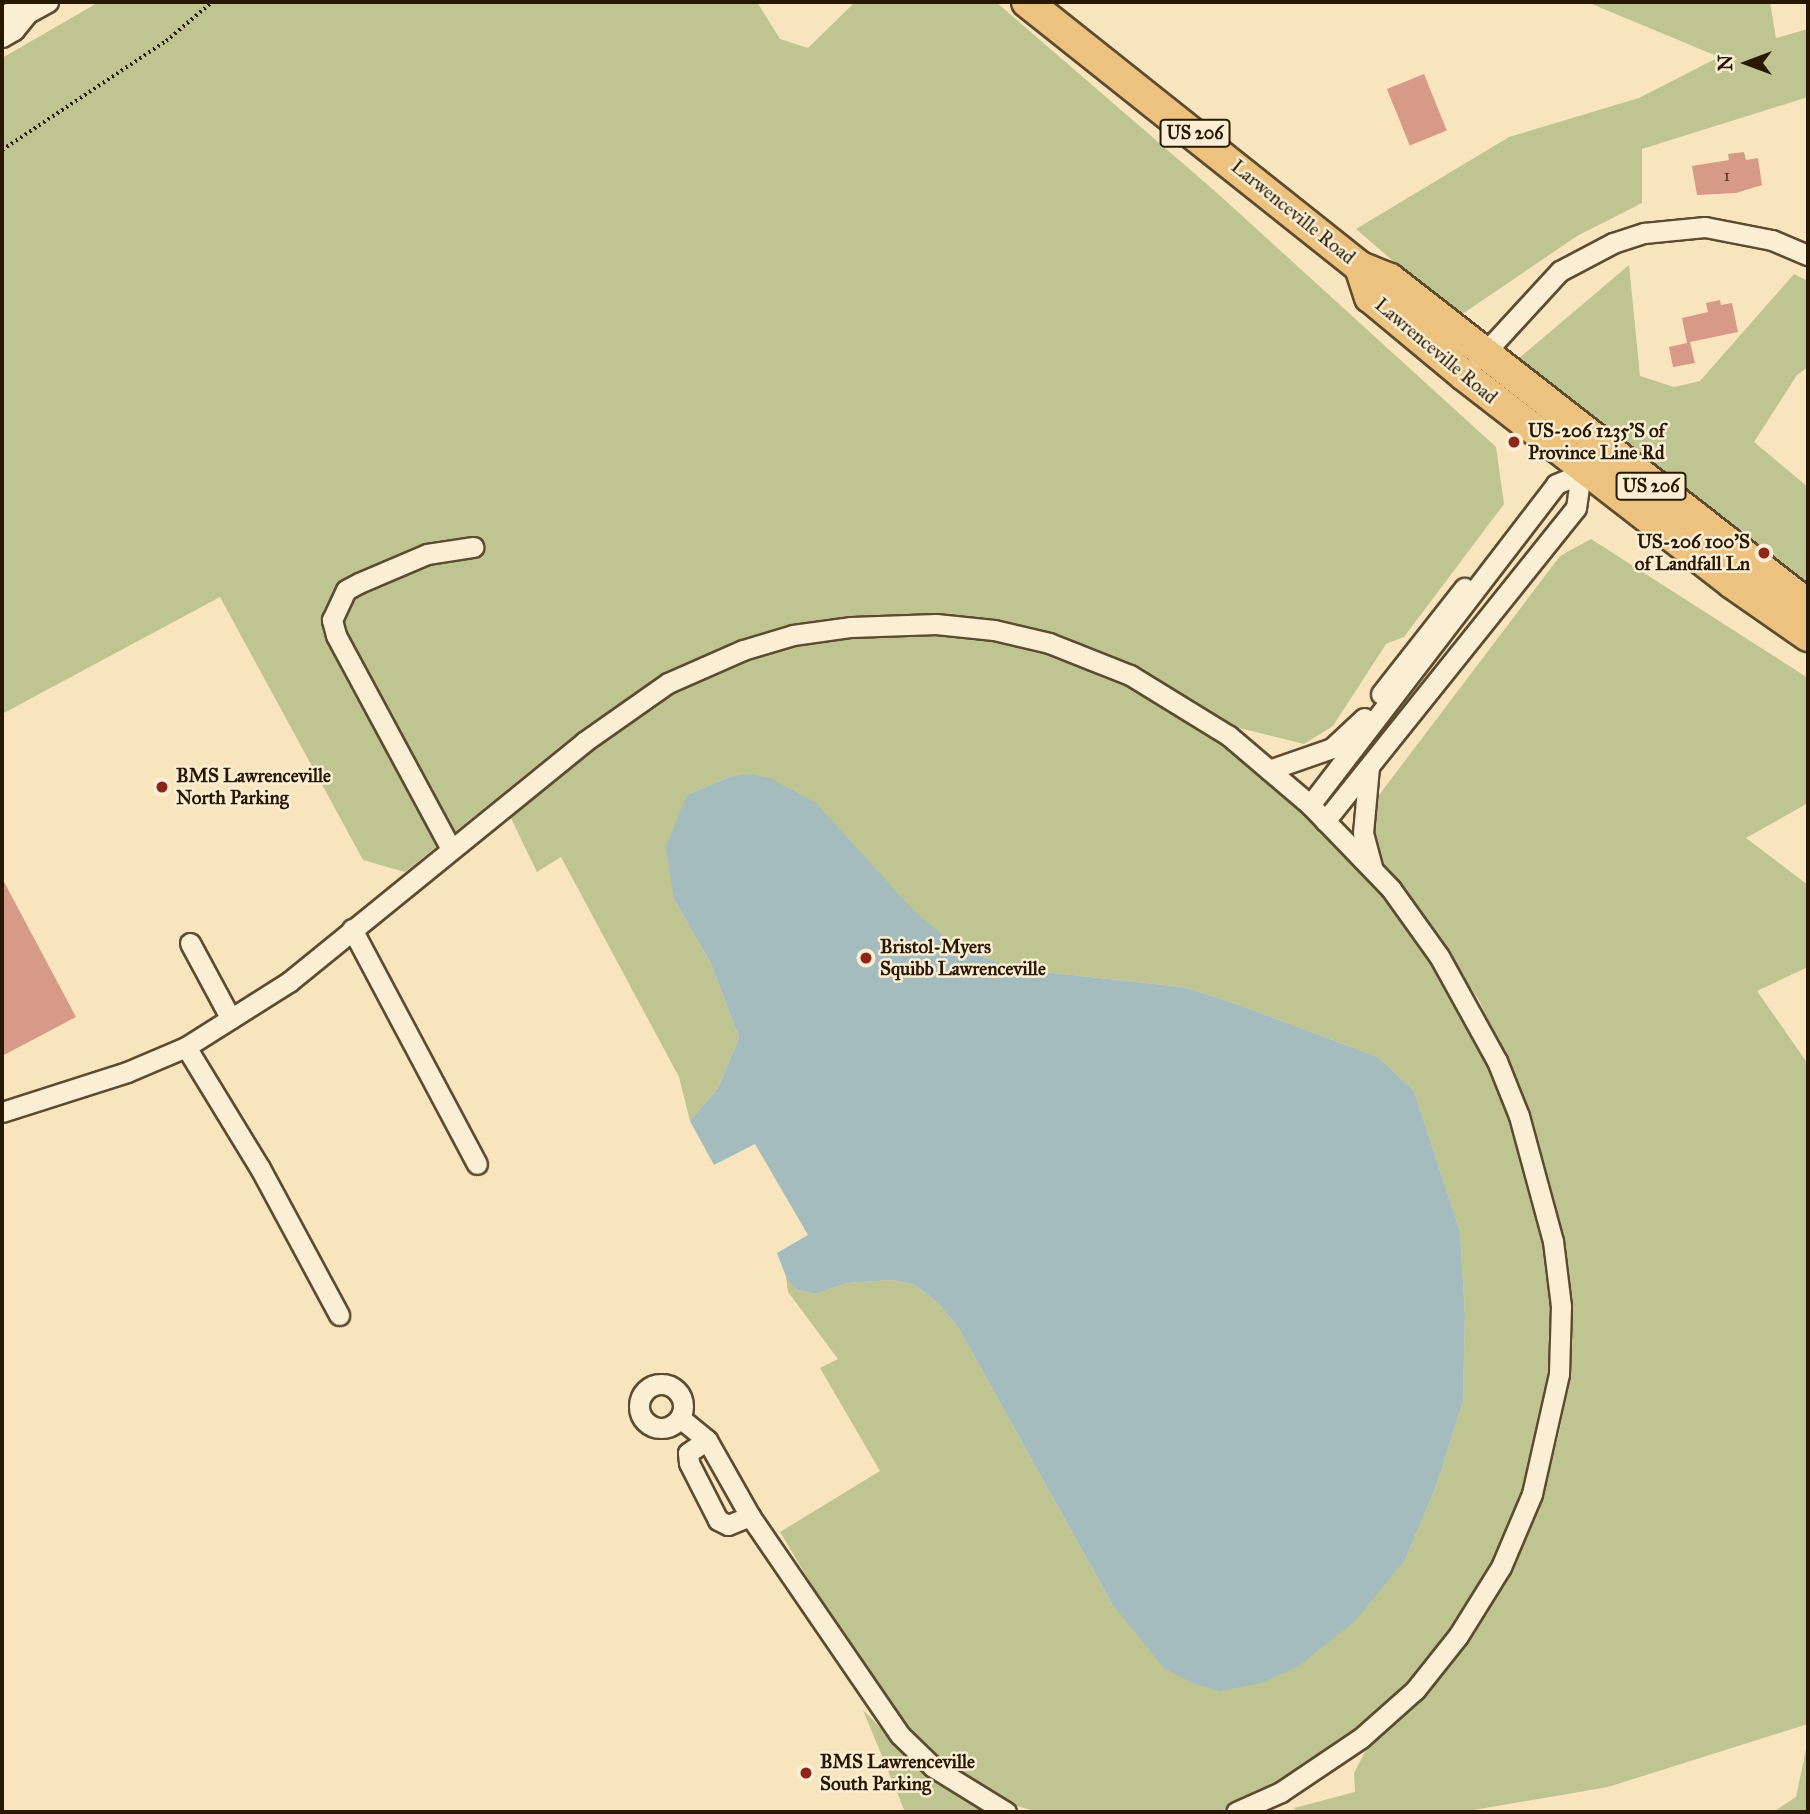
<!DOCTYPE html>
<style>
body{margin:0}
#map{position:relative;width:1810px;height:1814px;overflow:hidden;background:#f8e5bd;font-family:"IM FELL Great Primer",serif}
div>[style]{position:absolute}
.green>*{inset:0;background:#bec590}
.water>*{inset:0;background:#a4bcbd}
.building>*{inset:0;background:#d79a86;transform-origin:0 0}
.path>*{height:3.5px;margin-top:-1.75px;transform-origin:0;background:repeating-linear-gradient(90deg,#291801 0 2px,transparent 0 5.5px)}
.roads{filter:drop-shadow(2px 0 #5d4b30) drop-shadow(-2px 0 #5d4b30) drop-shadow(0 2px #5d4b30) drop-shadow(0 -2px #5d4b30)}
.minor>*{height:19px;margin:-9.5px;padding:0 9.5px;transform-origin:9.5px;border-radius:9.5px;background:#faeed4}
.minor>.ring{margin:-9.5px;padding:0;box-sizing:content-box;background:none;border:19px solid #faeed4;border-radius:50%}
.highway>*{height:30px;margin:-15px;padding:0 15px;transform-origin:15px;border-radius:15px;background:#ecc27e}
.dots>*{width:19px;height:19px;translate:-50% -50%;box-sizing:border-box;border:4px solid #faeed4;border-radius:50%}
span{translate:-50% -50%;white-space:nowrap;text-align:center;line-height:1.15;-webkit-text-stroke:5px #faeed4;paint-order:stroke}
.number-label{font-size:16px;color:#543822}
.number-label span{-webkit-text-stroke-width:0}
.shield-label span{padding:2px 5px;background:#faeed4;border:2px solid;border-radius:5px;-webkit-text-stroke-width:0}
.shield-label{font-size:18px;color:#291801;font-weight:700}
.street-label{font-size:19px;color:#291801}
.poi-label{font-size:19px;color:#291801;font-weight:700}
.left{translate:0 -50%;text-align:left}
.right{translate:-100% -50%;text-align:right}
.frame{position:absolute;inset:0;border:4px solid #291801;pointer-events:none}
.north{position:absolute;left:1712px;top:28px;width:70px;height:70px;-webkit-text-stroke:5px #faeed4;paint-order:stroke;rotate:270deg;font-size:19px;font-weight:700;line-height:28px;text-align:center;color:#291801}
.north::after{content:'';display:block;margin:auto;width:24px;height:32px;background:#291801;clip-path:polygon(50% 0,100% 100%,50% 72%,0 100%)}
</style>
<div id="map">
<div class="green">
<i style="clip-path:polygon(99px 2px,757px 2px,780px 39px,808px 48px,855px 2px,996px 2px,1216px 192px,1496px 447px,1504px 504px,1404px 637px,1386px 644px,1333px 726px,1304px 744px,1235px 727px,1135px 665px,1052px 632px,996px 619px,937px 613px,850px 616px,791px 624px,739px 640px,663px 674px,577px 733px,405px 872px,363px 860px,220px 597px,2px 714px,2px 58px)"></i>
<i style="clip-path:polygon(1587px 2px,1770px 2px,1776px 38px,1808px 29px,1808px 97px,1642px 149px,1642px 203px,1577px 236px,1458px 317px,1356px 229px,1509px 137px,1639px 98px,1719px 57px)"></i>
<i style="clip-path:polygon(1629px 265px,1640px 376px,1674px 387px,1700px 381px,1794px 274px,1808px 281px,1808px 367px,1797px 375px,1754px 442px,1808px 487px,1808px 584px,1517px 360px)"></i>
<i style="clip-path:polygon(1591px 539px,1808px 678px,1808px 803px,1746px 838px,1808px 885px,1808px 967px,1757px 991px,1808px 1064px,1808px 1724px,1608px 1787px,1462px 1812px,1297px 1812px,1294px 1808px,1355px 1792px,1354px 1773px,1368px 1746px,1422px 1697px,1466px 1642px,1511px 1572px,1541px 1497px,1559px 1434px,1570px 1375px,1571px 1305px,1564px 1239px,1529px 1113px,1480px 1002px,1425px 917px,1381px 864px,1368px 823px,1376px 799px,1560px 556px)"></i>
<i style="clip-path:polygon(936px 631px,1047px 649px,1127px 681px,1225px 741px,1306px 809px,1386px 893px,1465px 1011px,1513px 1118px,1547px 1242px,1555px 1306px,1553px 1373px,1526px 1491px,1496px 1564px,1452px 1633px,1410px 1686px,1357px 1733px,1278px 1786px,1218px 1812px,1038px 1812px,1010px 1804px,938px 1760px,907px 1729px,845px 1640px,780px 1532px,880px 1471px,820px 1368px,838px 1359px,788px 1292px,786px 1277px,798px 1290px,816px 1294px,847px 1283px,892px 1280px,915px 1285px,938px 1303px,959px 1329px,1112px 1604px,1405px 1560px,1436px 1487px,1463px 1402px,1465px 1314px,1460px 1231px,1414px 1091px,1378px 1057px,1231px 1002px,1183px 987px,1016px 969px,956px 947px,729px 777px,687px 795px,674px 899px,711px 964px,739px 1038px,718px 1088px,690px 1121px,679px 1077px,561px 857px,537px 872px,508px 812px,672px 689px,745px 657px,795px 642px,851px 634px)"></i>
<i style="clip-path:polygon(863px 1710px,927px 1775px,986px 1812px,905px 1812px)"></i>
<i style="clip-path:polygon(1808px 1740px,1808px 1812px,1773px 1812px,1796px 1797px)"></i>
</div>
<div class="water">
<i style="clip-path:polygon(751px 774px,772px 779px,816px 803px,913px 910px,956px 947px,1016px 969px,1183px 987px,1231px 1002px,1378px 1057px,1414px 1091px,1460px 1231px,1465px 1314px,1463px 1402px,1436px 1487px,1405px 1560px,1354px 1622px,1299px 1666px,1261px 1683px,1220px 1691px,1192px 1683px,1164px 1668px,1112px 1604px,959px 1329px,938px 1303px,915px 1285px,892px 1280px,847px 1283px,816px 1294px,798px 1290px,787px 1279px,777px 1253px,808px 1235px,755px 1144px,714px 1165px,690px 1121px,718px 1088px,739px 1038px,711px 964px,674px 899px,666px 847px,687px 795px,729px 777px)"></i>
</div>
<div class="building">
<i style="left:1424px;top:74px;width:61px;height:40px;rotate:68deg"></i>
<i style="clip-path:polygon(1744px 152px,1746px 160px,1758px 158px,1762px 185px,1736px 193px,1697px 195px,1692px 166px,1729px 160px,1728px 154px)"></i>
<i style="clip-path:polygon(1720px 300px,1721px 305px,1732px 303px,1738px 332px,1690px 342px,1695px 363px,1673px 367px,1669px 347px,1687px 343px,1682px 318px,1708px 312px,1706px 303px)"></i>
<i style="clip-path:polygon(2px 878px,76px 1017px,2px 1056px)"></i>
</div>
<div class="path">
<i style="left:2px;top:150px;width:197px;rotate:-33.6deg"></i>
<i style="left:166px;top:41px;width:60px;rotate:-40.3deg"></i>
</div>
<div class="roads">
<div class="minor">
<i style="left:2px;top:16px;width:11px;rotate:-27deg"></i>
<i style="left:12px;top:11px;width:16px;rotate:7deg"></i>
<i style="left:2px;top:37px;width:14px;rotate:-30deg"></i>
<i style="left:14px;top:30px;width:22px;rotate:-51deg"></i>
<i style="left:28px;top:13px;width:23px;rotate:-29deg"></i>
<i style="left:1479px;top:359px;width:120px;rotate:-47.4deg"></i>
<i style="left:1560px;top:271px;width:60px;rotate:-27.8deg"></i>
<i style="left:1613px;top:243px;width:33px;rotate:-18deg"></i>
<i style="left:1644px;top:233px;width:61px;rotate:-5.6deg"></i>
<i style="left:1705px;top:227px;width:68px;rotate:11deg"></i>
<i style="left:1772px;top:240px;width:39px;rotate:23deg"></i>
<i style="left:1381px;top:694px;width:135px;rotate:-51.9deg"></i>
<i style="left:1369px;top:767px;width:66px;rotate:95.2deg"></i>
<i style="left:1363px;top:833px;width:38px;rotate:75deg"></i>
<i style="left:1269px;top:770px;width:67px;rotate:-19.2deg"></i>
<i style="left:1332px;top:748px;width:44px;rotate:-43.2deg"></i>
<i style="left:1310px;top:805px;width:404px;rotate:-52.5deg"></i>
<i style="left:1556px;top:484px;width:27px;rotate:-22deg"></i>
<i style="left:1325px;top:821px;width:401px;rotate:-51.3deg"></i>
<i style="left:1576px;top:508px;width:34px;rotate:-82deg"></i>
<i style="left:1581px;top:474px;width:15px;rotate:-53deg"></i>
<i style="left:451px;top:849px;width:243px;rotate:-118.3deg"></i>
<i style="left:336px;top:635px;width:16px;rotate:-105deg"></i>
<i style="left:332px;top:620px;width:33px;rotate:-65deg"></i>
<i style="left:346px;top:590px;width:15px;rotate:-28deg"></i>
<i style="left:359px;top:583px;width:74px;rotate:-23.1deg"></i>
<i style="left:427px;top:554px;width:47px;rotate:-8.7deg"></i>
<i style="left:352px;top:929px;width:266px;rotate:62deg"></i>
<i style="left:190px;top:943px;width:86px;rotate:61.7deg"></i>
<i style="left:186px;top:1047px;width:142px;rotate:58.6deg"></i>
<i style="left:260px;top:1168px;width:167px;rotate:61.7deg"></i>
<i style="left:2px;top:1112px;width:131px;rotate:-17.7deg"></i>
<i style="left:127px;top:1072px;width:64px;rotate:-23deg"></i>
<i style="left:186px;top:1047px;width:122px;rotate:-32.3deg"></i>
<i style="left:289px;top:982px;width:380px;rotate:-39.1deg"></i>
<i style="left:584px;top:742px;width:103px;rotate:-35.1deg"></i>
<i style="left:668px;top:683px;width:82px;rotate:-23.7deg"></i>
<i style="left:743px;top:650px;width:52px;rotate:-16.7deg"></i>
<i style="left:793px;top:635px;width:59px;rotate:-7.9deg"></i>
<i style="left:851px;top:627px;width:85px;rotate:-2deg"></i>
<i style="left:936px;top:624px;width:58px;rotate:5.9deg"></i>
<i style="left:994px;top:630px;width:57px;rotate:13.3deg"></i>
<i style="left:1049px;top:643px;width:87px;rotate:21.6deg"></i>
<i style="left:1130px;top:675px;width:116px;rotate:31.6deg"></i>
<i style="left:1229px;top:736px;width:106px;rotate:40.4deg"></i>
<i style="left:1310px;top:805px;width:117px;rotate:46deg"></i>
<i style="left:1391px;top:889px;width:82px;rotate:54.4deg"></i>
<i style="left:1439px;top:956px;width:120px;rotate:61.1deg"></i>
<i style="left:1497px;top:1061px;width:59px;rotate:68.2deg"></i>
<i style="left:1519px;top:1116px;width:130px;rotate:74.8deg"></i>
<i style="left:1553px;top:1241px;width:65px;rotate:83deg"></i>
<i style="left:1561px;top:1306px;width:68px;rotate:91.7deg"></i>
<i style="left:1559px;top:1374px;width:123px;rotate:102.7deg"></i>
<i style="left:1532px;top:1494px;width:79px;rotate:113deg"></i>
<i style="left:1501px;top:1567px;width:81px;rotate:121.9deg"></i>
<i style="left:1458px;top:1636px;width:69px;rotate:128.5deg"></i>
<i style="left:1415px;top:1690px;width:72px;rotate:138.4deg"></i>
<i style="left:1361px;top:1738px;width:97px;rotate:146deg"></i>
<i style="left:1281px;top:1792px;width:49px;rotate:156deg"></i>
<i class="ring" style="left:639px;top:1384px;width:25px;height:25px"></i>
<i style="left:680px;top:1418px;width:35px;rotate:39deg"></i>
<i style="left:707px;top:1440px;width:87px;rotate:60.5deg"></i>
<i style="left:750px;top:1516px;width:265px;rotate:55.6deg"></i>
<i style="left:900px;top:1735px;width:46px;rotate:44.1deg"></i>
<i style="left:933px;top:1767px;width:86px;rotate:31.7deg"></i>
<i style="left:707px;top:1440px;width:23px;rotate:146deg"></i>
<i style="left:688px;top:1453px;width:10px;rotate:84deg"></i>
<i style="left:689px;top:1463px;width:64px;rotate:63deg"></i>
<i style="left:718px;top:1520px;width:11px;rotate:27deg"></i>
<i style="left:728px;top:1525px;width:24px;rotate:-22deg"></i>
</div>
<div class="highway">
<i style="left:1027px;top:2px;width:426px;rotate:38.5deg"></i>
<i style="left:1360px;top:267px;width:32px;rotate:22deg"></i>
<i style="left:1390px;top:279px;width:530px;rotate:37.95deg"></i>
<i style="left:1360px;top:267px;width:32px;rotate:72deg"></i>
<i style="left:1370px;top:297px;width:122px;rotate:39.7deg"></i>
<i style="left:1464px;top:375px;width:339px;rotate:37.8deg"></i>
<i style="left:1732px;top:583px;width:93px;rotate:34.9deg"></i>
</div>
</div>
<div class="dots">
<i style="left:1514px;top:442px;background:#8f2418"></i>
<i style="left:1764px;top:553px;background:#8f2418"></i>
<i style="left:162px;top:787px;background:#8f2418"></i>
<i style="left:866px;top:958px;background:#8f2418"></i>
<i style="left:806px;top:1773px;background:#8f2418"></i>
</div>
<div class="number-label">
<span style="left:1727px;top:176px">1</span>
</div>
<div class="shield-label">
<span style="left:1195px;top:133px">US 206</span>
<span style="left:1651px;top:486px">US 206</span>
</div>
<div class="street-label">
<span style="left:1293px;top:212px;rotate:39deg">Larwenceville Road</span>
<span style="left:1436px;top:351px;rotate:40deg">Lawrenceville Road</span>
</div>
<div class="poi-label">
<span class="left" style="left:1528px;top:442px">US-206 1235'S of<br>Province Line Rd</span>
<span class="right" style="left:1750px;top:553px">US-206 100'S<br>of Landfall Ln</span>
<span class="left" style="left:176px;top:787px">BMS Lawrenceville<br>North Parking</span>
<span class="left" style="left:880px;top:958px">Bristol-Myers<br>Squibb Lawrenceville</span>
<span class="left" style="left:820px;top:1773px">BMS Lawrenceville<br>South Parking</span>
</div>
<div class="frame"></div>
<div class="north">N</div>
</div>
